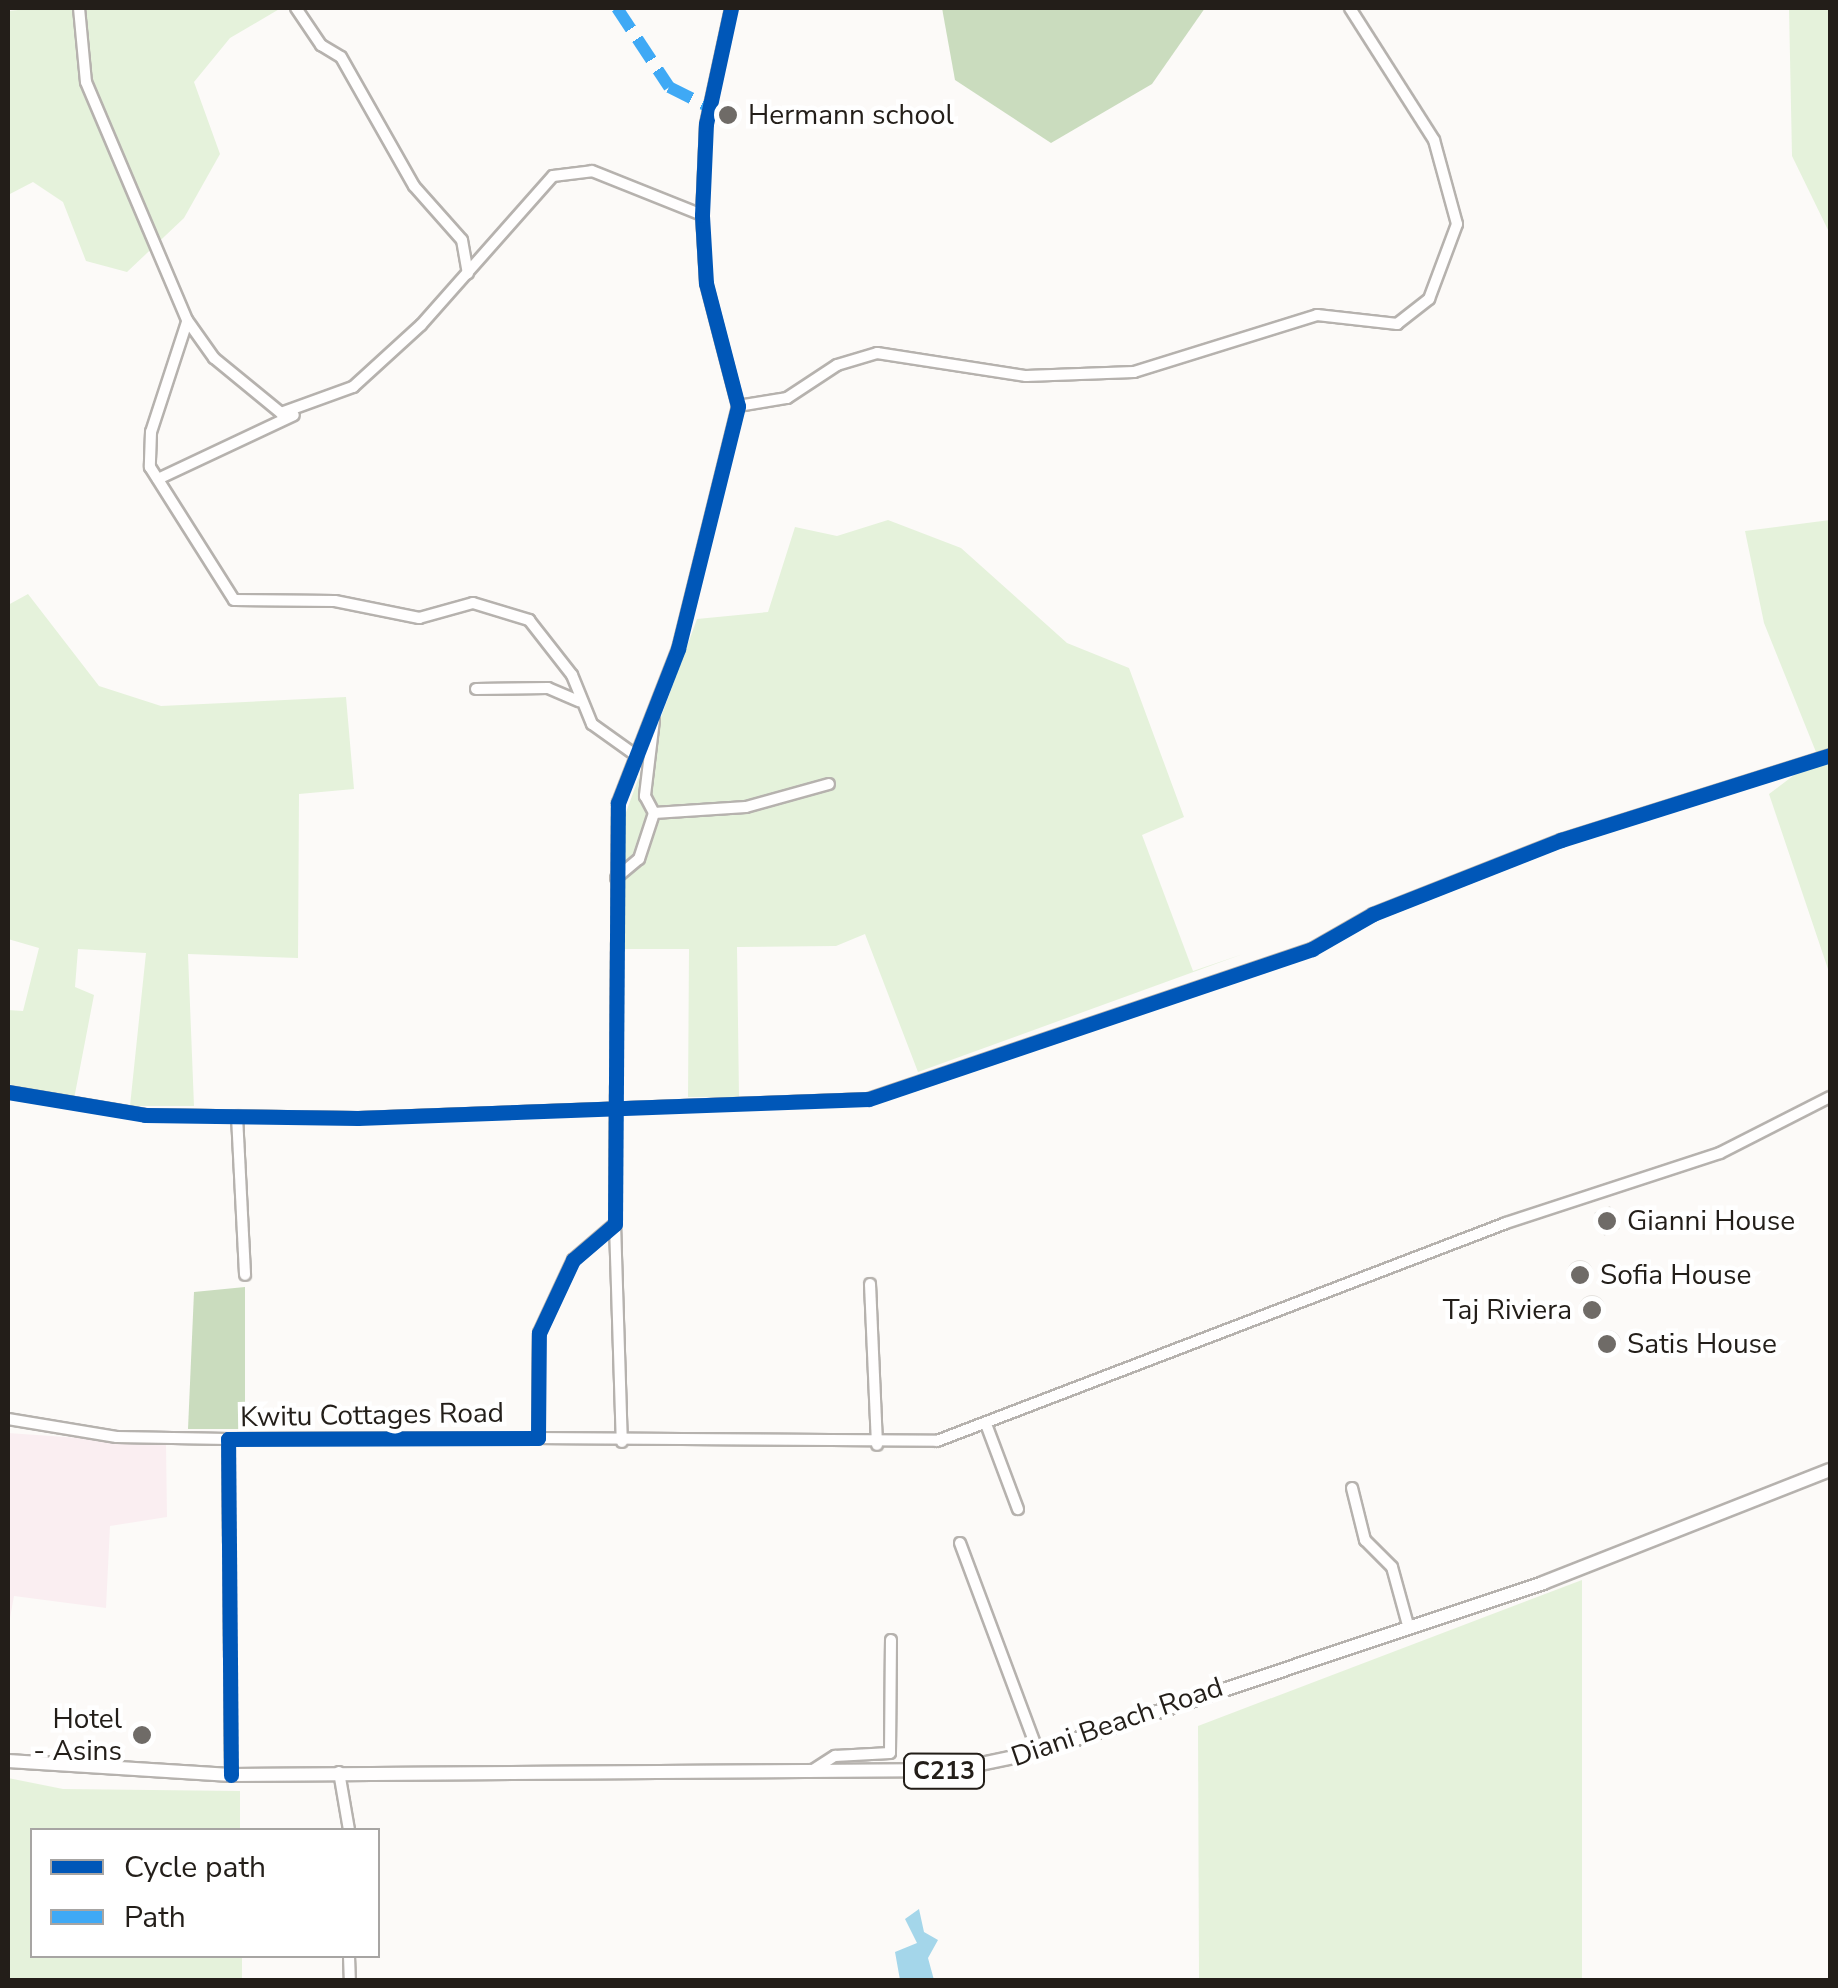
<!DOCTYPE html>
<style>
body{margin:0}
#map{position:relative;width:1838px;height:1988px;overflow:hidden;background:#fcfaf8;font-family:"Nunito Sans",sans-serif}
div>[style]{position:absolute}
.commercial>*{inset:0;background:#faeef1}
.green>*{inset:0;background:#e5f2db}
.forest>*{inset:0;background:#cadcbe}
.water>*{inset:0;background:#a4d6ea}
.building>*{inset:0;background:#e5e2de;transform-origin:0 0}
.round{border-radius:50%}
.roads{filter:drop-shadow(2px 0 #b6b2ae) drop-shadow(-2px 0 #b6b2ae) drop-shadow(0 2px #b6b2ae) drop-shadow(0 -2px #b6b2ae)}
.minor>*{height:10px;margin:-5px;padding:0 5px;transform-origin:5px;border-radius:5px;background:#fffefe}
.major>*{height:12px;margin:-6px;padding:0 6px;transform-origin:6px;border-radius:6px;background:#fffefe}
.quiet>*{height:12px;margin-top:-6px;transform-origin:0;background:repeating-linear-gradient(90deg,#3fa9f5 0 25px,transparent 0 37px)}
.cycleway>*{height:15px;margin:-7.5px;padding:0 7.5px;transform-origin:7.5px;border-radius:7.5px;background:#0057b8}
.dots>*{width:28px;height:28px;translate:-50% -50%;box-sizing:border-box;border:5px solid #fff;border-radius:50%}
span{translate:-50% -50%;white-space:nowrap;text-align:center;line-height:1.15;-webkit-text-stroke:9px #fff;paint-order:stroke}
.shield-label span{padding:2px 8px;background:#fff;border:2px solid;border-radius:8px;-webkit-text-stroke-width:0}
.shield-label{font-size:25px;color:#231e19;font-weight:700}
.poi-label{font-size:28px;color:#231e19}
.left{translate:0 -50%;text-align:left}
.right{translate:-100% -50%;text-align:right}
.street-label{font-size:28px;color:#231e19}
.frame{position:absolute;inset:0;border:10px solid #231e19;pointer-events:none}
.legend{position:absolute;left:30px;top:1828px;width:350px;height:130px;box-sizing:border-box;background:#fff;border:2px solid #a7a5a3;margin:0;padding:12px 18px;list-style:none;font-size:30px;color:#231e19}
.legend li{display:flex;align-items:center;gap:20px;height:50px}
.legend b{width:50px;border:2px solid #a7a5a3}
</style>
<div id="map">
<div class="commercial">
<i style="clip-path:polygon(8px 1433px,166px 1444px,167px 1517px,110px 1526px,106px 1608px,14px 1596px,8px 1629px)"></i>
</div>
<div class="green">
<i style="clip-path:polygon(38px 8px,281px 8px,230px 38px,194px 82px,220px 154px,184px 218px,127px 272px,86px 261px,63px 202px,33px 182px,8px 195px,8px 11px)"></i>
<i style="clip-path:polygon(1789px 8px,1830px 8px,1830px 234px,1792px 156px)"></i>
<i style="clip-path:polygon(888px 520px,961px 548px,1067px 643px,1129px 668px,1184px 817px,1142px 835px,1193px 971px,1243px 954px,918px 1072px,865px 934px,836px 946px,737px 947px,739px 1097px,688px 1097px,689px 949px,624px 949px,625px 815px,697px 619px,768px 612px,795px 527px,837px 536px)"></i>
<i style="clip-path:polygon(1830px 520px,1830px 975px,1769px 794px,1818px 757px,1764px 623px,1745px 531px)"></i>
<i style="clip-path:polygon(28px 594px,99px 686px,161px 706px,346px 697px,354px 789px,299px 794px,298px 958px,188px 954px,194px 1106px,130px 1106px,146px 953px,78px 949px,75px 987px,94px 995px,74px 1099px,8px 1084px,8px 1010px,23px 1011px,39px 948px,8px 939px,8px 605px)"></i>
<i style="clip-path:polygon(1582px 1580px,1582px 1980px,1199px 1980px,1198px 1726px)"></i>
<i style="clip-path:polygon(8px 1778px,63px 1789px,240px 1791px,240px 1830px,32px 1830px,32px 1956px,242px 1956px,242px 1980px,8px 1980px)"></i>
</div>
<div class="forest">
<i style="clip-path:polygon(942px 8px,1205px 8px,1152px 84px,1051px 143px,955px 80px)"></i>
<i style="clip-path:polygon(245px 1287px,245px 1429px,188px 1429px,194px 1292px)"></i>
</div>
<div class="water">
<i style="clip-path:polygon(919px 1909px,924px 1932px,938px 1940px,928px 1958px,934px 1980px,900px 1980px,895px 1952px,917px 1943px,905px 1919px)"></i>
</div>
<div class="building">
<i style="left:1610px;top:1206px;width:25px;height:17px;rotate:67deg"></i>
<i class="round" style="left:1567px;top:1260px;width:26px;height:26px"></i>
<i class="round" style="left:1579px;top:1295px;width:26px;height:26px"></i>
<i class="round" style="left:1595px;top:1330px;width:26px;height:26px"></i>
</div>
<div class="roads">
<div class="minor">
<i style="left:79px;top:8px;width:74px;rotate:84.6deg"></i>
<i style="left:86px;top:82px;width:259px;rotate:67deg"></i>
<i style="left:187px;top:320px;width:47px;rotate:54.6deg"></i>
<i style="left:214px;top:358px;width:87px;rotate:39.4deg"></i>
<i style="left:281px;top:413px;width:77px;rotate:-19.9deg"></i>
<i style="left:353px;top:387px;width:92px;rotate:-42.4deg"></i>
<i style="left:421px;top:325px;width:199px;rotate:-48.5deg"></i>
<i style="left:553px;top:176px;width:39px;rotate:-7deg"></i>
<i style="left:592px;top:171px;width:118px;rotate:21.8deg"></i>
<i style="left:296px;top:8px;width:45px;rotate:56deg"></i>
<i style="left:321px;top:45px;width:23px;rotate:31deg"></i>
<i style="left:341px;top:57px;width:148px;rotate:60.5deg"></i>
<i style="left:414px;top:186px;width:72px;rotate:48.4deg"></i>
<i style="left:462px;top:240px;width:34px;rotate:80deg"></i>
<i style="left:187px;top:322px;width:116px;rotate:108.1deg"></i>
<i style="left:151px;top:432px;width:35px;rotate:92deg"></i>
<i style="left:150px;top:467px;width:157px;rotate:57.7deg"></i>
<i style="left:234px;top:600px;width:101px;rotate:0.6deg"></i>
<i style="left:335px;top:601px;width:86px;rotate:11.4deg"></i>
<i style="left:419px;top:618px;width:56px;rotate:-15.5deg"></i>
<i style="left:473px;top:603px;width:59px;rotate:16.9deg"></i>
<i style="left:529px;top:620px;width:70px;rotate:52deg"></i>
<i style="left:572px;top:675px;width:53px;rotate:67.8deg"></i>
<i style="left:592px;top:724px;width:52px;rotate:35.5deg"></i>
<i style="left:738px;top:406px;width:50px;rotate:-9.3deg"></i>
<i style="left:787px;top:398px;width:60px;rotate:-33.4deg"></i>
<i style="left:837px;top:365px;width:42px;rotate:-16.7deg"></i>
<i style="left:877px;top:353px;width:151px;rotate:8.8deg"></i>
<i style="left:1026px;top:376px;width:108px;rotate:-2.1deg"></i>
<i style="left:1134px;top:372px;width:192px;rotate:-17.3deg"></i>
<i style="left:1317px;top:315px;width:81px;rotate:6.4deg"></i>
<i style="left:1397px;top:324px;width:41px;rotate:-38deg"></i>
<i style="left:1429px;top:299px;width:80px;rotate:-69.5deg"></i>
<i style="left:1457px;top:224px;width:87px;rotate:-105.3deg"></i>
<i style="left:1434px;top:140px;width:156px;rotate:-122.5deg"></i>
<i style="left:158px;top:479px;width:150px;rotate:-25.2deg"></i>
<i style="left:476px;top:689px;width:72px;rotate:-0.8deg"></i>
<i style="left:548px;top:688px;width:34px;rotate:23deg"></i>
<i style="left:654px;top:720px;width:77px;rotate:96.8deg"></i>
<i style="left:645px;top:796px;width:19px;rotate:62deg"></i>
<i style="left:654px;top:813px;width:92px;rotate:-3.7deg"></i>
<i style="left:746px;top:807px;width:86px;rotate:-15.5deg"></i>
<i style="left:616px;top:878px;width:30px;rotate:-40deg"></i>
<i style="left:639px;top:859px;width:48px;rotate:-71.9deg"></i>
<i style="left:8px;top:1092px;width:139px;rotate:9.5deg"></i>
<i style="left:145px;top:1115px;width:213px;rotate:0.8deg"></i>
<i style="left:358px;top:1118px;width:511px;rotate:-2.13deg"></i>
<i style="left:869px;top:1099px;width:468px;rotate:-18.7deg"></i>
<i style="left:1312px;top:949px;width:70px;rotate:-29.8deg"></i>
<i style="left:1373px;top:914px;width:202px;rotate:-21.5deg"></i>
<i style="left:1561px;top:840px;width:282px;rotate:-17.5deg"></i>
<i style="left:237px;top:1116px;width:159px;rotate:87.1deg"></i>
<i style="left:615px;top:1224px;width:218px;rotate:88.2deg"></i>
<i style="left:870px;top:1284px;width:161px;rotate:87.5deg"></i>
<i style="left:8px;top:1419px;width:110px;rotate:9.4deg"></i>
<i style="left:117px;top:1437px;width:111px;rotate:1deg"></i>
<i style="left:986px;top:1424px;width:91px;rotate:69.4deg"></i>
<i style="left:538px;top:1438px;width:399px;rotate:0.4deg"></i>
<i style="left:937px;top:1441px;width:609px;rotate:-20.96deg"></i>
<i style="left:1506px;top:1223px;width:225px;rotate:-18.1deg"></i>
<i style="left:1720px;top:1153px;width:123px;rotate:-27deg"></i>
<i style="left:1352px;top:1488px;width:54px;rotate:76deg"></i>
<i style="left:1365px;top:1540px;width:38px;rotate:45deg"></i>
<i style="left:1392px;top:1567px;width:60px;rotate:74.6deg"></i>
<i style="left:960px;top:1543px;width:223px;rotate:69.5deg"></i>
<i style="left:339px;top:1772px;width:59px;rotate:80.2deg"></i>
<i style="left:810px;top:1772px;width:30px;rotate:-33deg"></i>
<i style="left:835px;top:1756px;width:55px;rotate:-3.1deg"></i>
<i style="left:890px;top:1753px;width:113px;rotate:-89.5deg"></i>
<i style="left:231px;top:1775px;width:336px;rotate:-90.5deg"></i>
<i style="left:228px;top:1439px;width:310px;rotate:-0.2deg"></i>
<i style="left:538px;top:1438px;width:105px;rotate:-89.5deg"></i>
<i style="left:539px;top:1333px;width:81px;rotate:-65deg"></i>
<i style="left:573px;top:1260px;width:55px;rotate:-40.6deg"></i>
<i style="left:615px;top:1224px;width:421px;rotate:-89.6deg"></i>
<i style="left:618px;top:803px;width:165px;rotate:-68.7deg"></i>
<i style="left:678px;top:649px;width:250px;rotate:-76.1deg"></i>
<i style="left:738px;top:406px;width:127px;rotate:-104.6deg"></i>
<i style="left:706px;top:283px;width:68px;rotate:-93.4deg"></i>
<i style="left:702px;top:215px;width:91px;rotate:-87.5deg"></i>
<i style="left:706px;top:124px;width:119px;rotate:-77.8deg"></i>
<i style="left:349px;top:1956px;width:24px;rotate:88deg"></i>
</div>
<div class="major">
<i style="left:8px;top:1761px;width:223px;rotate:3.6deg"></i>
<i style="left:231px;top:1775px;width:721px;rotate:-0.4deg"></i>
<i style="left:952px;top:1770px;width:88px;rotate:-11.8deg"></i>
<i style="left:1038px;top:1752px;width:533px;rotate:-18.5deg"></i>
<i style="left:1543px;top:1583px;width:308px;rotate:-21.5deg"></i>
</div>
</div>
<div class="quiet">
<i style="left:617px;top:8px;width:95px;rotate:56.6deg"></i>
<i style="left:669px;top:87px;width:45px;rotate:26.6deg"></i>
</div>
<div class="cycleway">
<i style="left:8px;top:1092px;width:139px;rotate:9.5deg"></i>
<i style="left:145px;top:1115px;width:213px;rotate:0.8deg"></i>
<i style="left:358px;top:1118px;width:511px;rotate:-2.13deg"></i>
<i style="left:869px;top:1099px;width:468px;rotate:-18.7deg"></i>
<i style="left:1312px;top:949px;width:70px;rotate:-29.8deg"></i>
<i style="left:1373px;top:914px;width:202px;rotate:-21.5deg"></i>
<i style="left:1561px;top:840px;width:282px;rotate:-17.5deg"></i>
<i style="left:231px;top:1775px;width:336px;rotate:-90.5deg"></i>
<i style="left:228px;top:1439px;width:310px;rotate:-0.2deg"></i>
<i style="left:538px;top:1438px;width:105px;rotate:-89.5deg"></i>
<i style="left:539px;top:1333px;width:81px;rotate:-65deg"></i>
<i style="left:573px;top:1260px;width:55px;rotate:-40.6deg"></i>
<i style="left:615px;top:1224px;width:421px;rotate:-89.6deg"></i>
<i style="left:618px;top:803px;width:165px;rotate:-68.7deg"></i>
<i style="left:678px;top:649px;width:250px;rotate:-76.1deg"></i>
<i style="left:738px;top:406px;width:127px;rotate:-104.6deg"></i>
<i style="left:706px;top:283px;width:68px;rotate:-93.4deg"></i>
<i style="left:702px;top:215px;width:91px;rotate:-87.5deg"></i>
<i style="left:706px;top:124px;width:119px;rotate:-77.8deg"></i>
</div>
<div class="dots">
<i style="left:728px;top:115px;background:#6f6b67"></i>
<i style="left:1607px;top:1221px;background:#6f6b67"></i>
<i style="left:1580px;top:1275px;background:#6f6b67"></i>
<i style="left:1592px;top:1310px;background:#6f6b67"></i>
<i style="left:1607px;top:1344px;background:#6f6b67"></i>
<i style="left:142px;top:1735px;background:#6f6b67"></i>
</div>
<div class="shield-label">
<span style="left:944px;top:1771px">C213</span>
</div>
<div class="poi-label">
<span class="left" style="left:748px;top:115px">Hermann school</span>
<span class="left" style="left:1627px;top:1221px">Gianni House</span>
<span class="left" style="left:1600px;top:1275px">Sofia House</span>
<span class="right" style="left:1572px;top:1310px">Taj Riviera</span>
<span class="left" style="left:1627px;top:1344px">Satis House</span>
<span class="right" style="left:122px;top:1735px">Hotel<br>- Asins</span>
</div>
<div class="street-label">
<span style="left:372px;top:1415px;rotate:-1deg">Kwitu Cottages Road</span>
<span style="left:1117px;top:1722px;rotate:-19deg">Diani Beach Road</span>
</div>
<div class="frame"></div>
<ul class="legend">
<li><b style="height:12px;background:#0057b8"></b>Cycle path</li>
<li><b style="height:12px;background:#3fa9f5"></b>Path</li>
</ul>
</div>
